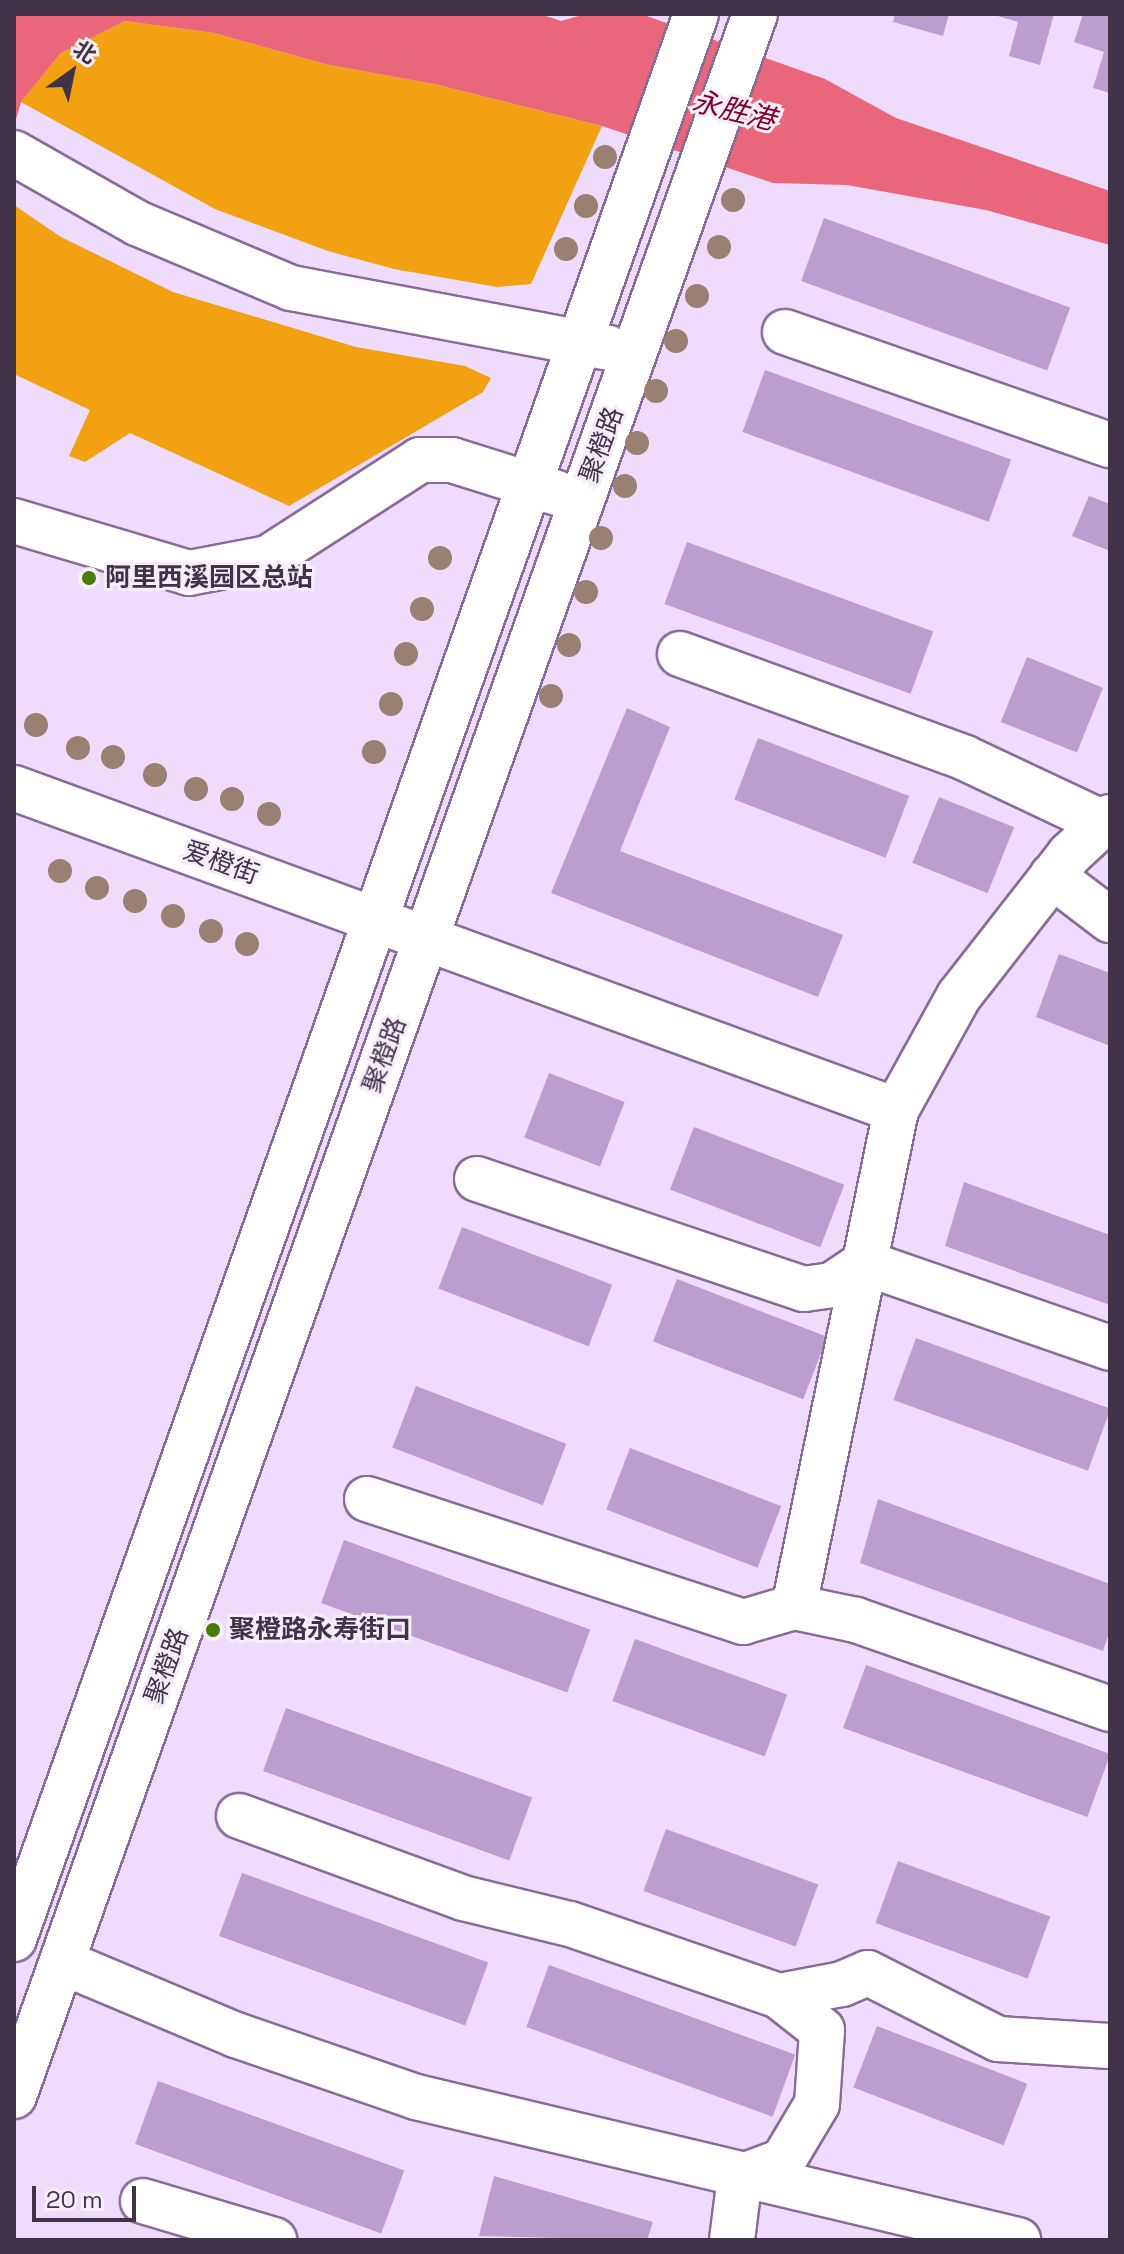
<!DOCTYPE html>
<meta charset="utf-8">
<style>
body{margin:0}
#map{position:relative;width:1124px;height:2254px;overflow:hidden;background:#efdbfb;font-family:"Space Grotesk","Noto Sans SC",sans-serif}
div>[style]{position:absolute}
.green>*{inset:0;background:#f1a111}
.water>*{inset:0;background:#e9667b}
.building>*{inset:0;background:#bd9dd0;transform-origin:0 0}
.roads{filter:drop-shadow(2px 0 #896b9a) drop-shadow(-2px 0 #896b9a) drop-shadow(0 2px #896b9a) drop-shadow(0 -2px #896b9a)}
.minor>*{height:44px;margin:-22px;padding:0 22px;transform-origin:22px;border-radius:22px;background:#fff}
.trees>*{width:24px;height:24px;margin:-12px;border-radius:50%;background:#9a8071}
.dots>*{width:22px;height:22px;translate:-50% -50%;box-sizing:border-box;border:4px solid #f5eef9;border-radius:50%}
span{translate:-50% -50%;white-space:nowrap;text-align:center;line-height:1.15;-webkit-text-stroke:6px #f5eef9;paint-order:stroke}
.street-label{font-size:26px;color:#403348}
.poi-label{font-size:26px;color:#403348;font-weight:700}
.left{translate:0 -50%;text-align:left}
.water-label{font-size:28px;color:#82002c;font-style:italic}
.frame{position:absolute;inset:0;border:16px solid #403348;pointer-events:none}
.north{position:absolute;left:32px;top:32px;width:80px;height:80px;-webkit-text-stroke:6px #f5eef9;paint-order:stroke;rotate:33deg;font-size:22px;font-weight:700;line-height:32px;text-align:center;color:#403348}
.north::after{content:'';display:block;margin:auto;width:28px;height:36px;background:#403348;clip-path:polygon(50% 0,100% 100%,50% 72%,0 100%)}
.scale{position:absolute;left:32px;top:2186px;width:104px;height:36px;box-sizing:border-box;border:4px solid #403348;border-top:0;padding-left:10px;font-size:24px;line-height:28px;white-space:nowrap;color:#403348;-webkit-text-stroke:6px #f5eef9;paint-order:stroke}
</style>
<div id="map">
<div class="green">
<i style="clip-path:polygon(125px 21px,214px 33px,329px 65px,434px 84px,602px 126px,531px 284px,497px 287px,394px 269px,328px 251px,215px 209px,21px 102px,61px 53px)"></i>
<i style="clip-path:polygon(14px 205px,61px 237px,173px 292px,356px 347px,465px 366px,491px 378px,483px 392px,289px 506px,130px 433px,85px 462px,69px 456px,90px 410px,14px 374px)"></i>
</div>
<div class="water">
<i style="clip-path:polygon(14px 14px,540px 14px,561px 21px,586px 14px,641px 14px,825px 79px,896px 118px,1110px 191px,1110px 245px,986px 210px,847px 185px,773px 183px,602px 126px,434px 84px,329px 65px,214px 33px,125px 21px,61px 53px,21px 102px,14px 126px)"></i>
</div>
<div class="building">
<i style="clip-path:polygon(895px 14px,949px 14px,943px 36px,893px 22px)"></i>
<i style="clip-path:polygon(991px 14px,1054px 14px,1040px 65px,1009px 56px,1018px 22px)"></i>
<i style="clip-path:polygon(1083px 14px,1110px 15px,1110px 93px,1093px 88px,1104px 52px,1074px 42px)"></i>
<i style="left:824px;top:218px;width:262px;height:67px;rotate:20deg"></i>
<i style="left:765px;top:370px;width:262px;height:66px;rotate:20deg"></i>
<i style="clip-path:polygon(1089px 496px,1110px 504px,1110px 551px,1072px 536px)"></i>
<i style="left:687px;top:542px;width:262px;height:66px;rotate:20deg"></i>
<i style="left:1027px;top:657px;width:82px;height:70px;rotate:22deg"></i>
<i style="clip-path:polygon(627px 708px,670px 727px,620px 851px,843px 935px,818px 997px,551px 893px)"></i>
<i style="left:758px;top:738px;width:162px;height:66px;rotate:21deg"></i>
<i style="left:939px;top:797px;width:81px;height:71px;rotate:22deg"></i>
<i style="clip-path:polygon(1059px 954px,1110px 973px,1110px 1046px,1036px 1017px)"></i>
<i style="left:549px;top:1073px;width:81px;height:69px;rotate:21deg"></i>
<i style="left:694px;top:1127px;width:161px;height:67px;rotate:21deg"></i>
<i style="clip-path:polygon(964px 1182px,1110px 1235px,1110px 1305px,945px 1246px)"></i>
<i style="left:462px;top:1227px;width:161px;height:66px;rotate:21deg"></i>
<i style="left:677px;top:1279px;width:161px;height:67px;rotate:21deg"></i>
<i style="left:916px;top:1338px;width:207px;height:66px;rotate:20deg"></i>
<i style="left:416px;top:1386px;width:161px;height:66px;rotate:21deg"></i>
<i style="left:630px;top:1448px;width:162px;height:66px;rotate:21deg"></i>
<i style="clip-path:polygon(878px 1499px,1110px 1584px,1110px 1630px,1103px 1651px,860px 1563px)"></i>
<i style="left:344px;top:1540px;width:262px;height:67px;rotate:20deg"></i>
<i style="left:635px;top:1639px;width:162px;height:66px;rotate:20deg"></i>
<i style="left:866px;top:1665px;width:260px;height:67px;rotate:20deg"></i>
<i style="left:286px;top:1708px;width:262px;height:67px;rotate:20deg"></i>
<i style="left:666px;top:1829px;width:162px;height:66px;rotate:20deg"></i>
<i style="left:898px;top:1861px;width:162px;height:66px;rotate:20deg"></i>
<i style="left:242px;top:1873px;width:262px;height:67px;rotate:20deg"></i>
<i style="left:549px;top:1965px;width:262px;height:66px;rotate:20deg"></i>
<i style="left:877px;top:2026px;width:161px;height:66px;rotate:21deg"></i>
<i style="left:158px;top:2081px;width:262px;height:67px;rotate:20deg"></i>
<i style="clip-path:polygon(494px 2176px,653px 2222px,647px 2240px,479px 2236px)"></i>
</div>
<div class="roads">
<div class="minor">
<i style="left:14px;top:153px;width:142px;rotate:29.6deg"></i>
<i style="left:137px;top:223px;width:167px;rotate:22.9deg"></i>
<i style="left:291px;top:288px;width:324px;rotate:10.7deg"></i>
<i style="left:785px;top:332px;width:344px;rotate:19.2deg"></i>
<i style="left:14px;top:521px;width:183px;rotate:16.5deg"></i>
<i style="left:189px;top:573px;width:80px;rotate:-10.8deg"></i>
<i style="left:268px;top:558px;width:181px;rotate:-32.8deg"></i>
<i style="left:420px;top:460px;width:32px"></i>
<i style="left:452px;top:460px;width:110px;rotate:17.4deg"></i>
<i style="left:680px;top:654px;width:303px;rotate:20deg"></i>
<i style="left:965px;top:758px;width:153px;rotate:25.2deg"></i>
<i style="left:14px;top:788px;width:939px;rotate:20.06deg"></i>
<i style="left:896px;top:1110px;width:130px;rotate:-61.1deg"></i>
<i style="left:959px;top:996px;width:179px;rotate:-52deg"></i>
<i style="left:1069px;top:855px;width:56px;rotate:-42.8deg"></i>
<i style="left:1052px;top:876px;width:73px;rotate:37.2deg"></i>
<i style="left:477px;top:1179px;width:345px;rotate:18.6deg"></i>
<i style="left:804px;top:1289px;width:28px;rotate:-8deg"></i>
<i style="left:832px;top:1285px;width:40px;rotate:-34deg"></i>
<i style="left:865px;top:1263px;width:259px;rotate:19.1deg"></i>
<i style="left:367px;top:1499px;width:396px;rotate:18.1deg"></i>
<i style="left:743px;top:1622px;width:53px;rotate:-16.4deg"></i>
<i style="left:794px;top:1607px;width:63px;rotate:11.8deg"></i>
<i style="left:856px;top:1620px;width:269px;rotate:19.3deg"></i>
<i style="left:794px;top:1607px;width:507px;rotate:-78.4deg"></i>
<i style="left:239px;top:1816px;width:239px;rotate:20.1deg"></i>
<i style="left:463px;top:1898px;width:110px;rotate:13.7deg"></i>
<i style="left:570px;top:1924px;width:221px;rotate:19deg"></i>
<i style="left:779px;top:1996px;width:64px;rotate:-10.8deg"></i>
<i style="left:842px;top:1984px;width:28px;rotate:-23deg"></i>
<i style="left:868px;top:1973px;width:146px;rotate:26.9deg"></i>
<i style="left:998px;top:2039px;width:112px;rotate:3.6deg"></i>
<i style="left:14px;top:1939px;width:2042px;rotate:-70.49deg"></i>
<i style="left:62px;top:1962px;width:189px;rotate:22.8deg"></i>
<i style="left:236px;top:2035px;width:190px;rotate:19deg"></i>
<i style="left:416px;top:2097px;width:619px;rotate:13.36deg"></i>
<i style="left:14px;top:2096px;width:2210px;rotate:-70.41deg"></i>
<i style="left:143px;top:2201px;width:137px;rotate:16.6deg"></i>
<i style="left:732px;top:2240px;width:64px;rotate:-82.8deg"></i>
<i style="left:740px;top:2177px;width:46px;rotate:-20.4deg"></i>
<i style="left:783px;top:2161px;width:66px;rotate:-59.2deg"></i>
<i style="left:817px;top:2104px;width:74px;rotate:-86.1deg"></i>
<i style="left:822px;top:2030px;width:55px;rotate:-141.7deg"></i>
</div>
</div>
<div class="trees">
<i style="left:605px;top:157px"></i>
<i style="left:733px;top:200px"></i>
<i style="left:586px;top:206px"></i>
<i style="left:719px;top:247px"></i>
<i style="left:566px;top:249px"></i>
<i style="left:697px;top:296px"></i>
<i style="left:676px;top:341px"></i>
<i style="left:656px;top:391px"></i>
<i style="left:637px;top:443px"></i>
<i style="left:625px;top:486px"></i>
<i style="left:601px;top:538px"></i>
<i style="left:440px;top:558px"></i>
<i style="left:586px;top:592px"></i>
<i style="left:422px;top:609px"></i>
<i style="left:569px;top:645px"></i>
<i style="left:406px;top:654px"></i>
<i style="left:551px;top:696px"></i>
<i style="left:391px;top:704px"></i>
<i style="left:36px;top:725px"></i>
<i style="left:78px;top:748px"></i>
<i style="left:374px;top:752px"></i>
<i style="left:113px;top:757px"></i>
<i style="left:155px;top:775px"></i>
<i style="left:196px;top:789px"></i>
<i style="left:232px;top:799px"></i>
<i style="left:269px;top:814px"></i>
<i style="left:60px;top:871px"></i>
<i style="left:97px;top:888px"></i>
<i style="left:135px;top:901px"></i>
<i style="left:173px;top:916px"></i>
<i style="left:211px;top:931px"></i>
<i style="left:247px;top:944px"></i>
</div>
<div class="dots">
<i style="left:89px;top:578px;background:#487b0a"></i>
<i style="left:213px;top:1630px;background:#487b0a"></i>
</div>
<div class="street-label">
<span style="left:602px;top:445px;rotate:-70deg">聚橙路</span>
<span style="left:221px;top:863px;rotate:20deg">爱橙街</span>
<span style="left:385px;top:1055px;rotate:-70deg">聚橙路</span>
<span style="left:167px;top:1666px;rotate:-70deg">聚橙路</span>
</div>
<div class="poi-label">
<span class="left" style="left:105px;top:578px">阿里西溪园区总站</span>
<span class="left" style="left:229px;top:1630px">聚橙路永寿街口</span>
</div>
<div class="water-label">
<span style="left:734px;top:110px;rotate:14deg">永胜港</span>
</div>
<div class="frame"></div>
<div class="north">北</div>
<div class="scale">20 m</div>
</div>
